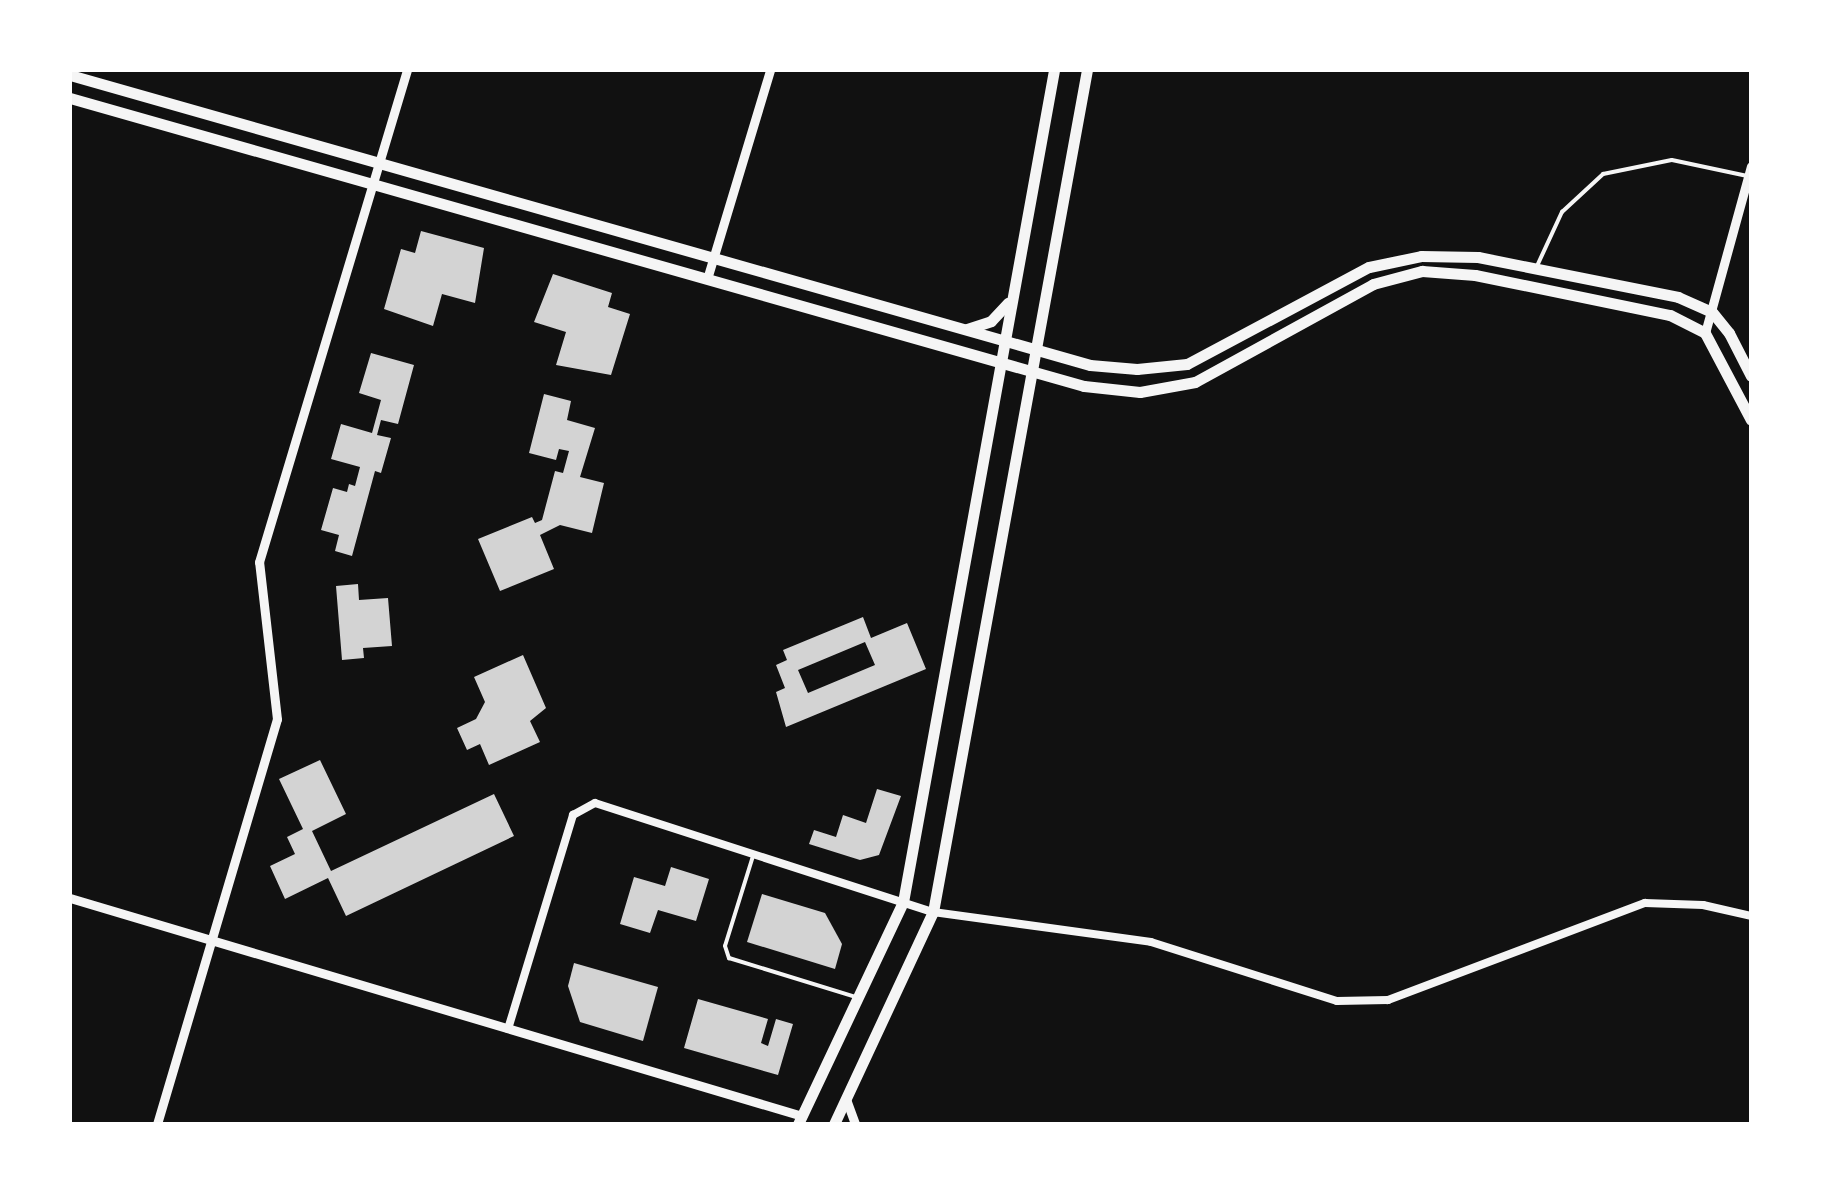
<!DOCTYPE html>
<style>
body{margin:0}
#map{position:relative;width:1821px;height:1194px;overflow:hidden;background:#111;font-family:Inter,sans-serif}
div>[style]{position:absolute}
.building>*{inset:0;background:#d3d3d3}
.service>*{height:4px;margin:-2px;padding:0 2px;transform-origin:2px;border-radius:2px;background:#f5f5f5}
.minor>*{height:8px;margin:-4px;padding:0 4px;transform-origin:4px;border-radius:4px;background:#f5f5f5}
.tertiary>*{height:9px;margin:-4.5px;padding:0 4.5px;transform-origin:4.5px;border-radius:4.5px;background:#f5f5f5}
.secondary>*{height:11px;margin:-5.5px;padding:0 5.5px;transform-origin:5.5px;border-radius:5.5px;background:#f5f5f5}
span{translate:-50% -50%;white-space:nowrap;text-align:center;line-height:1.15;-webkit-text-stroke:7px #fff;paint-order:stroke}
.frame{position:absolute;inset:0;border:72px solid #fff;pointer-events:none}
</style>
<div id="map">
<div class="building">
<i style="clip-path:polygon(421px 231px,484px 248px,475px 303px,442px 294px,433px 326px,384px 309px,401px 249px,415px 253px)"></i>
<i style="clip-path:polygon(553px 274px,612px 293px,608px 307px,630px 314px,611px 375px,556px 365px,566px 332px,534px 322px)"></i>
<i style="clip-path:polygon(371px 353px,414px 365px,398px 424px,381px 420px,377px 435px,391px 438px,381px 473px,375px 471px,352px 556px,335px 551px,339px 535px,321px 530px,333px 488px,347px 492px,349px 484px,355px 486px,360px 467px,331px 459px,341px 424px,372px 433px,381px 400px,359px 393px)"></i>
<i style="clip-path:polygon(544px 394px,571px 401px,567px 420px,595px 428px,580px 477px,604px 483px,592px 533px,560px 525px,540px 535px,554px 569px,500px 591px,478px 539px,532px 517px,535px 523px,542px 520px,555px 471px,563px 473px,569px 451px,559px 449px,556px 460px,529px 453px)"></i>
<i style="clip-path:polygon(358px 584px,359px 600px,388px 598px,392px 646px,363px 648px,364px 658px,342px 660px,336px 586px)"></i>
<i style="clip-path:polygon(evenodd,863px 617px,871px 638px,907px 623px,926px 669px,786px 727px,776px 692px,785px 688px,776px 665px,787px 660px,783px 650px,863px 617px,865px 642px,875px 665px,808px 693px,798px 670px,865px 642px)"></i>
<i style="clip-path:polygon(523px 655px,546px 708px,530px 721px,540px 742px,489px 765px,480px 744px,467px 750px,457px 728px,476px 719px,485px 702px,474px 677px)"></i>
<i style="clip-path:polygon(320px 760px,346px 814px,312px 831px,331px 871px,494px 794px,514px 836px,346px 916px,328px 878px,285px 899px,270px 866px,295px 854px,287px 837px,303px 829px,279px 779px)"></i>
<i style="clip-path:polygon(877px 789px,901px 796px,879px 855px,860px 860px,809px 844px,814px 830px,836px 837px,843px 815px,866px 823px)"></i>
<i style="clip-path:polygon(671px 867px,709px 879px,696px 921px,658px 910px,650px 933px,620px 924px,634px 877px,665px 886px)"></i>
<i style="clip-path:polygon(762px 894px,825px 913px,842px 944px,835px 969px,747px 942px)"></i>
<i style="clip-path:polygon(574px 963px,658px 987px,643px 1041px,580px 1022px,568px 986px)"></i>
<i style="clip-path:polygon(698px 999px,768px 1019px,761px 1043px,768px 1046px,776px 1019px,793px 1024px,778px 1075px,684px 1048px)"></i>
</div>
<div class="service">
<i style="left:1537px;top:266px;width:60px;rotate:-65.2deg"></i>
<i style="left:1562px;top:212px;width:56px;rotate:-42.8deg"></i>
<i style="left:1603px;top:174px;width:70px;rotate:-11.5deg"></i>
<i style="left:1672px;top:160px;width:77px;rotate:12deg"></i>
<i style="left:753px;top:856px;width:94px;rotate:107.3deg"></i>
<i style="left:725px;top:946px;width:13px;rotate:72deg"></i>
<i style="left:729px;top:958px;width:133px;rotate:17.1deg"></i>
</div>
<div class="minor">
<i style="left:508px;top:1029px;width:224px;rotate:-73.1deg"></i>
<i style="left:573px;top:815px;width:25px;rotate:-29deg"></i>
<i style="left:595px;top:803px;width:355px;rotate:17.9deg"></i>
<i style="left:933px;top:912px;width:220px;rotate:7.8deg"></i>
<i style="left:1151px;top:942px;width:195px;rotate:17.6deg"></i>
<i style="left:1337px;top:1001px;width:51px;rotate:-1.1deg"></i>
<i style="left:1388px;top:1000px;width:275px;rotate:-20.7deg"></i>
<i style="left:1645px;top:903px;width:58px;rotate:2deg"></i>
<i style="left:1703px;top:905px;width:49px;rotate:12.9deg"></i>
</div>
<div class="tertiary">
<i style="left:707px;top:279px;width:218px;rotate:-73.2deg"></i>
<i style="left:1705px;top:333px;width:173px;rotate:-74.6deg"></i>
<i style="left:70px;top:898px;width:764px;rotate:16.58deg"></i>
<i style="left:846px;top:1099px;width:27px;rotate:70deg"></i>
<i style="left:157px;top:1124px;width:422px;rotate:-73.5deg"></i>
<i style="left:277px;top:719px;width:158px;rotate:-96.5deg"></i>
<i style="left:259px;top:562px;width:514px;rotate:-73.26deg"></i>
</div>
<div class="secondary">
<i style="left:70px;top:75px;width:1060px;rotate:15.87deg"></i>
<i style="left:1090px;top:365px;width:47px;rotate:4.9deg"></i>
<i style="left:1137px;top:369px;width:50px;rotate:-5.7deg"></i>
<i style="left:1187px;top:364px;width:206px;rotate:-28.1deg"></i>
<i style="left:1369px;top:267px;width:53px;rotate:-11.9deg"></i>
<i style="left:1421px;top:256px;width:57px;rotate:1deg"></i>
<i style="left:1478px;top:257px;width:204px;rotate:11.3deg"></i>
<i style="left:1678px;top:297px;width:37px;rotate:24deg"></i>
<i style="left:1712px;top:312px;width:27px;rotate:51deg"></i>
<i style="left:1729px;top:333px;width:48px;rotate:62.9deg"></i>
<i style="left:70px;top:98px;width:1054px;rotate:15.86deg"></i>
<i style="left:1084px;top:386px;width:56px;rotate:6.1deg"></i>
<i style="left:1140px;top:392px;width:56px;rotate:-10.3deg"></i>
<i style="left:1195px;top:382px;width:203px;rotate:-28.8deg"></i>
<i style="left:1373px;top:284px;width:51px;rotate:-14.9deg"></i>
<i style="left:1422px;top:271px;width:53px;rotate:4.3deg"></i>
<i style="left:1475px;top:275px;width:199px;rotate:11.6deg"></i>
<i style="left:1670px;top:315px;width:39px;rotate:27deg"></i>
<i style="left:1705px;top:333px;width:98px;rotate:62.1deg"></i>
<i style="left:967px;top:329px;width:25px;rotate:-18deg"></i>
<i style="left:991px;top:321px;width:25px;rotate:-47deg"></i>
<i style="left:798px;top:1124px;width:246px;rotate:-64.7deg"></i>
<i style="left:903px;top:902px;width:846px;rotate:-79.71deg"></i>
<i style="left:834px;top:1124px;width:234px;rotate:-65deg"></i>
<i style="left:933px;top:912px;width:856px;rotate:-79.64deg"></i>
</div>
<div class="frame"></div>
</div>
